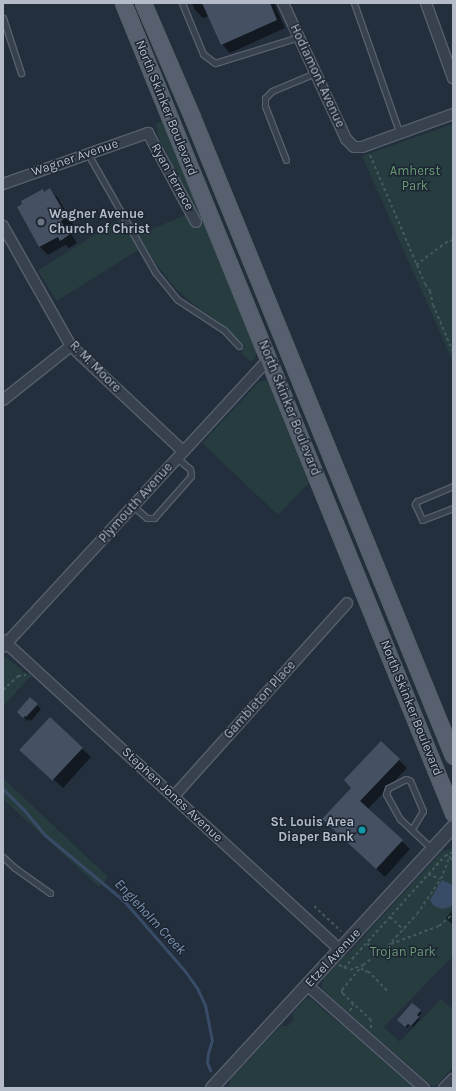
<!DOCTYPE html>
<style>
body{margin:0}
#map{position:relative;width:456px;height:1091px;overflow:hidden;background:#242f3e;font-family:Karla,sans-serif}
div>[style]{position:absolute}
.green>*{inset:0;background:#263c3f;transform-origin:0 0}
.water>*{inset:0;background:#394c67}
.shadow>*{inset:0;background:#0007}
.stream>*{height:3px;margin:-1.5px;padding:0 1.5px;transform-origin:1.5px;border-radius:1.5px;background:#394c67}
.building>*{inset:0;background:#455162;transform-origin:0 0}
.path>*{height:2px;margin-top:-1px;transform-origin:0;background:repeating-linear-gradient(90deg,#44595c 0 3px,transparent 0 6px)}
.roads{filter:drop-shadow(1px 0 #565f6c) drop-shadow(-1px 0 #565f6c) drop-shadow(0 1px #565f6c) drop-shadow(0 -1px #565f6c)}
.service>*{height:5px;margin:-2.5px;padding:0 2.5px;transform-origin:2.5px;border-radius:2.5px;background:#38414e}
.minor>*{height:10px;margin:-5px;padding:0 5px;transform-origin:5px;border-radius:5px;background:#38414e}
.tertiary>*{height:12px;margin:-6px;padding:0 6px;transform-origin:6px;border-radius:6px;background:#38414e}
.primary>*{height:15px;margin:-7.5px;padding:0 7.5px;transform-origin:7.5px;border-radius:7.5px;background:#56606e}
.dots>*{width:11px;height:11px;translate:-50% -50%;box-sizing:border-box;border:2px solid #1d2633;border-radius:50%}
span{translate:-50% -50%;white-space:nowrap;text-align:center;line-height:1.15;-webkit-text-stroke:3px #1d2633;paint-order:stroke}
.street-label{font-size:13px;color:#b4bcc9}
.park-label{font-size:13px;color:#6b9a76}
.poi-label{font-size:13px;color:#b4bcc9;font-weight:700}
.left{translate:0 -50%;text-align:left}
.right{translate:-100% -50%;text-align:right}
.water-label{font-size:14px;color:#7c92b1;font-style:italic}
.frame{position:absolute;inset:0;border:4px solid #b4bcc9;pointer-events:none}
</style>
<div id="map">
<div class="green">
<i style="clip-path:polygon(163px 121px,256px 350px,256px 355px,251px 362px,241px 353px,245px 346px,227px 328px,193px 304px,177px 290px,156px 264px,138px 235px,195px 211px,158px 136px,156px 124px)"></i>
<i style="clip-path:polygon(453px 124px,453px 362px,362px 156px)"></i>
<i style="left:120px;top:219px;width:36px;height:97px;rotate:58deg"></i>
<i style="clip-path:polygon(266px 380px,275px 392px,310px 482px,278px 515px,202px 443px,259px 382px)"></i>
<i style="clip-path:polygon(3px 658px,7px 658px,24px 672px,32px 675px,3px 706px)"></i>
<i style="clip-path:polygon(3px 778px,108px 877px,99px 887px,3px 799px)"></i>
<i style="clip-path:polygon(453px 848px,453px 956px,384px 1027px,400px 1042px,441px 999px,453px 1010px,453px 1067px,437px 1085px,432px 1086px,326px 993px,322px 988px,322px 983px,326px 974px,342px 956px,347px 955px,442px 851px)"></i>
<i style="clip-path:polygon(310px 998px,339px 1023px,340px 1023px,414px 1088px,228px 1088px,231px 1078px,281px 1026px,288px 1026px,294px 1019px,292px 1014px,306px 999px)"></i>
</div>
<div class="water">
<i style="clip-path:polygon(442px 880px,453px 885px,453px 903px,450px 907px,442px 909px,434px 906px,430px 900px)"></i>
</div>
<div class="shadow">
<i style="clip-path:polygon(192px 3px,274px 3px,285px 28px,230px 53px,222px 44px,209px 16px,203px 18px,195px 10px)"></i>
<i style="clip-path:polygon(42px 190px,45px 192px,50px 190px,58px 198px,74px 226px,68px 229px,77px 243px,69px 248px,65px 245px,48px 255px,40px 247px,18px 208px)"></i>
<i style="clip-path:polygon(31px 699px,41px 709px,31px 721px,29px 719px,28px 721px,18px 712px)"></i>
<i style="clip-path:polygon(50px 719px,91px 757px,63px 788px,30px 758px)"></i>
<i style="clip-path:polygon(399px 760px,407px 768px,368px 809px,410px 849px,385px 877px,332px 828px,353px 788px)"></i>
<i style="clip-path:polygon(453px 909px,453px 925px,446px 918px)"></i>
<i style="clip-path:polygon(413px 1004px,422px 1013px,418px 1017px,420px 1019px,413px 1027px,410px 1025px,407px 1028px,398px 1020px)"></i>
</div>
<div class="stream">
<i style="left:3px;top:789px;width:30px;rotate:45deg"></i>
<i style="left:24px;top:810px;width:33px;rotate:50deg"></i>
<i style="left:45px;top:835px;width:104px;rotate:39.9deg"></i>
<i style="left:125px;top:902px;width:91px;rotate:49deg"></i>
<i style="left:185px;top:971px;width:21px;rotate:55deg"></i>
<i style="left:197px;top:988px;width:19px;rotate:65deg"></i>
<i style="left:205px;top:1005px;width:36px;rotate:79deg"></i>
<i style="left:212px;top:1040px;width:14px;rotate:107deg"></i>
<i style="left:208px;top:1053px;width:9px;rotate:96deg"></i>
<i style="left:207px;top:1062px;width:9px;rotate:69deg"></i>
</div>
<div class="building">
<i style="clip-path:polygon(202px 3px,270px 3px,277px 20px,221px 45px)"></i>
<i style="clip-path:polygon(50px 188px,67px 217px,61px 221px,69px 235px,60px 241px,58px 237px,39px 247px,17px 207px,22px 204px,21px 201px,43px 189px,44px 192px)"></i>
<i style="clip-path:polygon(30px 697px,38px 704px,26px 717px,25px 716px,23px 718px,17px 712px)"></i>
<i style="left:50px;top:717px;width:45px;height:45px;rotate:43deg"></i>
<i style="clip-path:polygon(381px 741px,400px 759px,360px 801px,403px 840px,376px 869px,322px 819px,351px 788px,344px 780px)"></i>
<i style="clip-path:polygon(412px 1003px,421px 1010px,417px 1015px,419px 1017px,411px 1026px,408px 1024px,405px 1027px,397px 1020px)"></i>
</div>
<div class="path">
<i style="left:370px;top:155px;width:140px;rotate:66.9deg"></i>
<i style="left:425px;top:284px;width:9px;rotate:54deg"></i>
<i style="left:430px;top:291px;width:14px;rotate:78deg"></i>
<i style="left:433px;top:305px;width:51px;rotate:66.9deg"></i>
<i style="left:416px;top:265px;width:36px;rotate:-37deg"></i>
<i style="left:445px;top:243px;width:9px;rotate:-21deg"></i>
<i style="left:3px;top:690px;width:21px;rotate:-43deg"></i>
<i style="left:18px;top:676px;width:8px;rotate:-7deg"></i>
<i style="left:450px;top:857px;width:7px;rotate:63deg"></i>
<i style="left:428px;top:874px;width:13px;rotate:23deg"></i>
<i style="left:314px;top:906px;width:37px;rotate:43deg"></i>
<i style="left:390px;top:917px;width:19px;rotate:43deg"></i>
<i style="left:367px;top:943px;width:14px;rotate:45deg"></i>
<i style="left:391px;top:944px;width:51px;rotate:-20.6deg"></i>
<i style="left:439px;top:926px;width:18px;rotate:-41deg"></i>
<i style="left:339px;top:965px;width:12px;rotate:24deg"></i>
<i style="left:350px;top:970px;width:14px;rotate:-21deg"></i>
<i style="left:344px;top:968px;width:151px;rotate:-48deg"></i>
<i style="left:445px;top:856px;width:9px;rotate:-27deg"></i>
<i style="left:361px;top:968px;width:6px;rotate:45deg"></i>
<i style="left:365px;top:972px;width:3px;rotate:-18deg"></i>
<i style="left:368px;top:971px;width:29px;rotate:46deg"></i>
<i style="left:350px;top:1011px;width:9px;rotate:-69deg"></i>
<i style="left:371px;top:1028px;width:8px;rotate:-90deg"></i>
<i style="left:371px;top:1020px;width:40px;rotate:-137deg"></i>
<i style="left:342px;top:993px;width:3px;rotate:-90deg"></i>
<i style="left:342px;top:990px;width:33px;rotate:-50deg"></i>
<i style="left:363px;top:965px;width:31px;rotate:-37deg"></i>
<i style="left:388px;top:946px;width:43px;rotate:-47.8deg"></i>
<i style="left:417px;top:914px;width:42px;rotate:-55.6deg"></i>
<i style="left:441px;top:879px;width:25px;rotate:-69deg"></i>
</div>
<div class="roads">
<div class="service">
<i style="left:182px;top:3px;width:55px;rotate:67.6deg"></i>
<i style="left:203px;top:54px;width:15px;rotate:37deg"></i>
<i style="left:215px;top:63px;width:88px;rotate:-17.2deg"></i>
<i style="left:354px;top:3px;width:139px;rotate:70.7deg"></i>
<i style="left:3px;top:18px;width:58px;rotate:71.9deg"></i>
<i style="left:88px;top:154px;width:136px;rotate:60.4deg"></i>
<i style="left:155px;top:272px;width:36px;rotate:51deg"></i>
<i style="left:178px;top:300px;width:55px;rotate:33.1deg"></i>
<i style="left:224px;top:330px;width:22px;rotate:47deg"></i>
<i style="left:286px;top:160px;width:58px;rotate:-111.3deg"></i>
<i style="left:265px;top:106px;width:8px;rotate:-90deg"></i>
<i style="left:265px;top:98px;width:10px;rotate:-45deg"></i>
<i style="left:272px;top:91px;width:47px;rotate:-22.7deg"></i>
<i style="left:453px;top:486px;width:39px;rotate:157deg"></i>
<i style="left:417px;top:501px;width:4px;rotate:124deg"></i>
<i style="left:415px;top:504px;width:17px;rotate:66deg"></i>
<i style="left:422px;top:520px;width:33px;rotate:-21deg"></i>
<i style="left:133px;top:506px;width:18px;rotate:41deg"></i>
<i style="left:147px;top:518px;width:7px"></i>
<i style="left:154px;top:518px;width:56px;rotate:-48.6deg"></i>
<i style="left:191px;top:476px;width:7px;rotate:-98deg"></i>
<i style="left:190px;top:469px;width:17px;rotate:-140deg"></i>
<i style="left:412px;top:829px;width:21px;rotate:-59deg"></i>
<i style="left:423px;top:811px;width:33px;rotate:-113deg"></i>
<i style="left:410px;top:781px;width:4px;rotate:-153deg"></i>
<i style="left:406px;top:779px;width:20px;rotate:153deg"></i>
<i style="left:388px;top:788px;width:6px;rotate:108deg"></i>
<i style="left:386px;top:794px;width:29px;rotate:61deg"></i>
<i style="left:400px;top:819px;width:44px;rotate:43.2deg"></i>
<i style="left:3px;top:857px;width:16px;rotate:43deg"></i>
<i style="left:15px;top:868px;width:43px;rotate:35.5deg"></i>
</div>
<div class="minor">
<i style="left:283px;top:3px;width:150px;rotate:65.1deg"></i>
<i style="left:346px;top:139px;width:11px;rotate:45deg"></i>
<i style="left:354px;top:147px;width:8px"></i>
<i style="left:362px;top:147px;width:97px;rotate:-19.9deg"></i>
<i style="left:426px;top:3px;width:80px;rotate:70.2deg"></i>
<i style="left:3px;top:184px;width:154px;rotate:-19.4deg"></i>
<i style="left:148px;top:133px;width:101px;rotate:61.7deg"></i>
<i style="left:3px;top:226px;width:138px;rotate:60.5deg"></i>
<i style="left:71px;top:346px;width:154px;rotate:43.2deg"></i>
<i style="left:3px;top:400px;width:87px;rotate:-38.5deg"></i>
<i style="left:3px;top:640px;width:458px;rotate:42.6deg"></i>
<i style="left:3px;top:647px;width:392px;rotate:-47.3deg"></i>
<i style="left:174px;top:796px;width:259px;rotate:-48.1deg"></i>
<i style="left:307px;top:985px;width:156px;rotate:41.4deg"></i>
<i style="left:444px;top:1088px;width:13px;rotate:-45deg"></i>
</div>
<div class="tertiary">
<i style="left:212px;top:1088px;width:355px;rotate:-47.3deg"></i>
</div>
<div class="primary">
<i style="left:123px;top:3px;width:875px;rotate:67.83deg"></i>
<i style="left:143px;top:3px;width:124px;rotate:66.7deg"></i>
<i style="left:192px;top:117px;width:690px;rotate:67.78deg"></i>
</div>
</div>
<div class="dots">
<i style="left:41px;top:222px;background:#6b7280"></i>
<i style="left:362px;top:830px;background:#0f9aa8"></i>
</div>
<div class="street-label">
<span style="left:317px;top:76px;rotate:65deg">Hodiamont Avenue</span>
<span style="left:166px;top:108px;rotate:68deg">North Skinker Boulevard</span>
<span style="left:75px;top:158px;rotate:-19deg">Wagner Avenue</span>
<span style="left:172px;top:177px;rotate:61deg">Ryan Terrace</span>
<span style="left:95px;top:367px;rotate:45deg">R. M. Moore</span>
<span style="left:289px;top:408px;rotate:68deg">North Skinker Boulevard</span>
<span style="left:136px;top:503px;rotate:-48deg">Plymouth Avenue</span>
<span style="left:260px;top:700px;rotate:-48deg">Gambleton Place</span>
<span style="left:411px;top:708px;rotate:68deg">North Skinker Boulevard</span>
<span style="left:172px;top:795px;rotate:43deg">Stephen Jones Avenue</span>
<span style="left:333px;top:958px;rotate:-47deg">Etzel Avenue</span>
</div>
<div class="park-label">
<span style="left:415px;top:179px">Amherst<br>Park</span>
<span style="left:403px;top:952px">Trojan Park</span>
</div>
<div class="poi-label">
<span class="left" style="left:49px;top:222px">Wagner Avenue<br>Church of Christ</span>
<span class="right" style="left:354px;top:830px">St. Louis Area<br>Diaper Bank</span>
</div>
<div class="water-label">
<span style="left:150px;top:917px;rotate:47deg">Engleholm Creek</span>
</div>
<div class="frame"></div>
</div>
